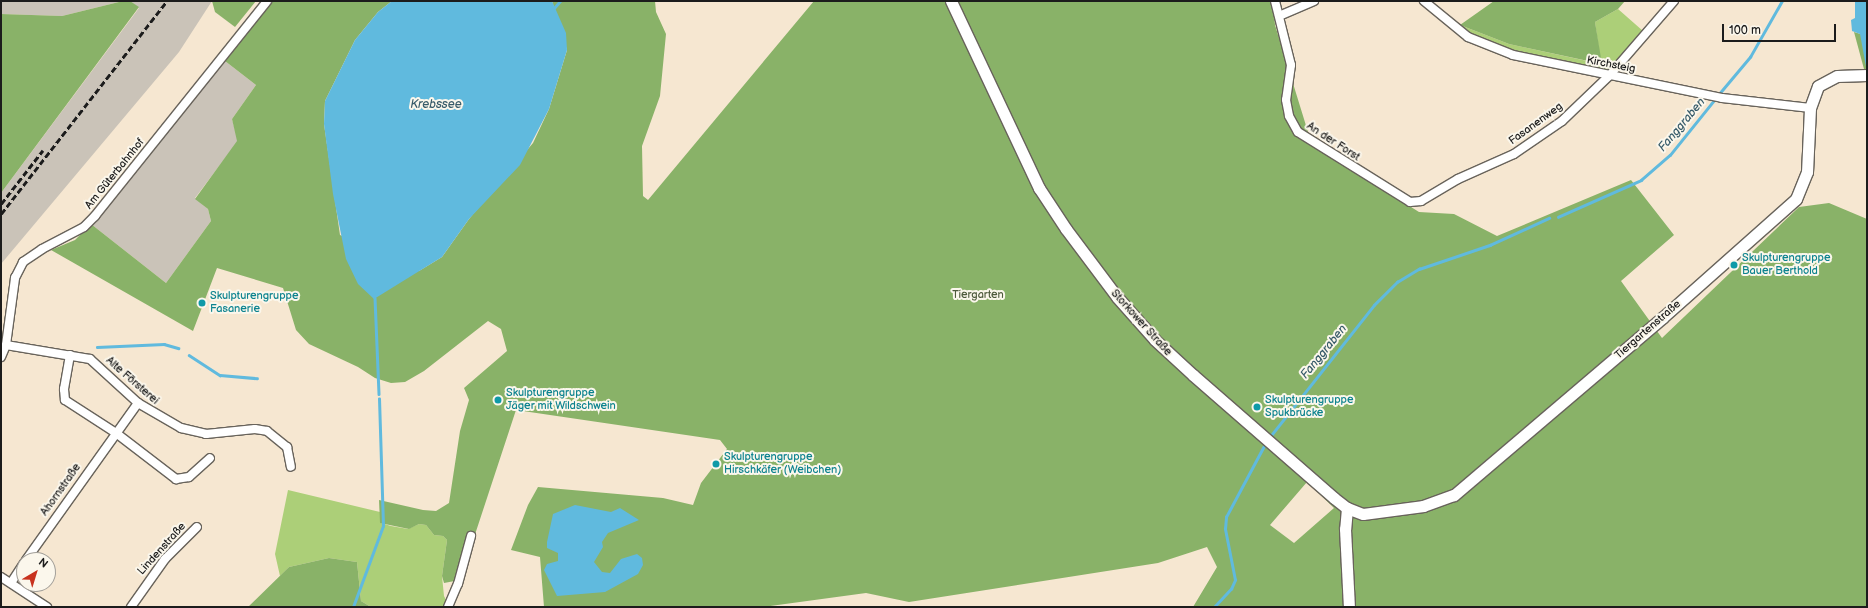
<!DOCTYPE html>
<meta charset="utf-8">
<style>
body{margin:0}
#map{position:relative;width:1868px;height:608px;overflow:hidden;background:#f6e7d1;font-family:"Balsamiq Sans",sans-serif}
div>[style]{position:absolute}
.industrial>*{inset:0;background:#cac3b8}
.green>*{inset:0;background:#accf78}
.forest>*{inset:0;background:#89b268}
.water>*{inset:0;background:#60bade}
.stream>*{height:2.5px;margin:-1.25px;padding:0 1.25px;transform-origin:1.25px;border-radius:1.25px;background:#60bade}
.roads{filter:drop-shadow(1px 0 #68635b) drop-shadow(-1px 0 #68635b) drop-shadow(0 1px #68635b) drop-shadow(0 -1px #68635b)}
.street>*{height:8px;margin:-4px;padding:0 4px;transform-origin:4px;border-radius:4px;background:#fff}
.secondary>*{height:11px;margin:-5.5px;padding:0 5.5px;transform-origin:5.5px;border-radius:5.5px;background:#fff}
.rail>*{height:2.5px;margin-top:-1.25px;transform-origin:0;background:repeating-linear-gradient(90deg,#1c1c1c 0 6px,transparent 0 9px)}
.dots>*{width:11px;height:11px;translate:-50% -50%;box-sizing:border-box;border:2px solid #fbf7ec;border-radius:50%}
span{translate:-50% -50%;white-space:nowrap;text-align:center;line-height:1.15;-webkit-text-stroke:4px #fbf7ec;paint-order:stroke}
.street-label{font-size:11px;color:#1c1c1c}
.culture-label{font-size:11px;color:#0d838f}
.left{translate:0 -50%;text-align:left}
.park-label{font-size:11px;color:#4e5b3c}
.water-label{font-size:12px;color:#375b6a;font-style:italic}
.frame{position:absolute;inset:0;border:2px solid #1c1c1c;pointer-events:none}
.north{position:absolute;left:16px;top:552px;width:40px;height:40px;box-sizing:border-box;background:#fbf7ec;border:1px solid #a29f99;border-radius:50%;rotate:38deg;font-size:11px;font-weight:700;line-height:16px;text-align:center;color:#1c1c1c}
.north::after{content:'';display:block;margin:auto;width:14px;height:18px;background:#c8321e;clip-path:polygon(50% 0,100% 100%,50% 72%,0 100%)}
.scale{position:absolute;left:1722px;top:24px;width:114px;height:18px;box-sizing:border-box;border:2px solid #1c1c1c;border-top:0;padding-left:5px;font-size:12px;line-height:14px;white-space:nowrap;color:#1c1c1c;-webkit-text-stroke:3px #fbf7ec;paint-order:stroke}
</style>
<div id="map">
<div class="industrial">
<i style="clip-path:polygon(1px 1px,123px 1px,62px 16px,1px 14px)"></i>
<i style="clip-path:polygon(130px 1px,212px 1px,179px 52px,1px 264px,1px 193px,139px 8px)"></i>
<i style="clip-path:polygon(225px 61px,256px 85px,232px 119px,238px 141px,195px 198px,208px 209px,211px 221px,166px 283px,91px 224px)"></i>
</div>
<div class="green">
<i style="clip-path:polygon(1618px 9px,1643px 31px,1609px 70px,1599px 70px,1504px 49px,1478px 39px,1457px 27px,1460px 25px,1509px 44px,1601px 64px,1595px 22px)"></i>
<i style="clip-path:polygon(288px 490px,380px 512px,381px 523px,391px 526px,408px 529px,419px 524px,426px 525px,434px 535px,443px 536px,447px 540px,442px 576px,444px 596px,447px 602px,445px 607px,371px 607px,361px 601px,357px 562px,329px 558px,289px 567px,280px 576px,275px 554px)"></i>
</div>
<div class="forest">
<i style="clip-path:polygon(123px 1px,130px 1px,139px 7px,1px 193px,1px 14px,62px 16px)"></i>
<i style="clip-path:polygon(212px 1px,256px 1px,235px 27px,215px 12px)"></i>
<i style="clip-path:polygon(evenodd,273px 1px,392px 1px,378px 12px,355px 40px,325px 101px,324px 124px,340px 235px,419px 271px,442px 257px,469px 219px,533px 143px,549px 109px,567px 50px,552px 1px,655px 1px,656px 12px,666px 34px,660px 96px,642px 146px,643px 196px,648px 200px,814px 1px,1273px 1px,1275px 25px,1312px 145px,1419px 212px,1454px 214px,1497px 236px,1631px 180px,1674px 235px,1621px 281px,1662px 338px,1799px 207px,1829px 203px,1867px 219px,1867px 607px,1193px 607px,1217px 567px,1207px 547px,1158px 563px,909px 602px,866px 593px,763px 607px,544px 607px,540px 557px,511px 550px,528px 505px,538px 487px,663px 498px,693px 505px,701px 483px,727px 449px,720px 440px,516px 410px,460px 580px,444px 583px,442px 576px,447px 540px,443px 536px,434px 535px,426px 525px,419px 524px,409px 529px,380px 523px,379px 500px,423px 510px,436px 511px,449px 503px,460px 431px,469px 400px,464px 388px,507px 351px,501px 329px,488px 321px,424px 371px,405px 382px,391px 383px,375px 378px,358px 367px,309px 344px,296px 330px,283px 288px,217px 268px,193px 331px,51px 250px,75px 240px,91px 224px,166px 283px,211px 221px,208px 209px,195px 199px,237px 141px,232px 119px,256px 85px,225px 61px,273px 1px,1307px 482px,1334px 508px,1294px 543px,1270px 525px,1307px 482px)"></i>
<i style="clip-path:polygon(1494px 1px,1625px 1px,1618px 9px,1595px 22px,1602px 64px,1509px 44px,1460px 25px)"></i>
<i style="clip-path:polygon(1854px 32px,1867px 36px,1867px 69px,1864px 69px)"></i>
<i style="clip-path:polygon(329px 558px,357px 562px,361px 601px,371px 607px,248px 607px,289px 567px)"></i>
</div>
<div class="water">
<i style="clip-path:polygon(392px 1px,552px 1px,566px 33px,567px 50px,549px 109px,520px 165px,469px 219px,442px 257px,374px 299px,358px 284px,346px 259px,333px 194px,324px 124px,325px 101px,355px 40px,378px 12px)"></i>
<i style="clip-path:polygon(1855px 1px,1867px 1px,1867px 72px,1860px 34px,1852px 31px,1851px 20px,1855px 18px)"></i>
<i style="clip-path:polygon(575px 505px,611px 512px,620px 508px,639px 520px,608px 533px,602px 542px,603px 547px,594px 562px,602px 572px,610px 573px,621px 559px,637px 554px,642px 558px,643px 565px,638px 574px,605px 592px,557px 596px,544px 570px,547px 564px,558px 561px,558px 553px,547px 548px,547px 542px,553px 514px)"></i>
</div>
<div class="stream">
<i style="left:554px;top:8px;width:9px;rotate:-49deg"></i>
<i style="left:1718px;top:95px;width:50px;rotate:-49.9deg"></i>
<i style="left:1750px;top:57px;width:64px;rotate:-60.3deg"></i>
<i style="left:1558px;top:217px;width:91px;rotate:-24deg"></i>
<i style="left:1641px;top:180px;width:38px;rotate:-41deg"></i>
<i style="left:1670px;top:155px;width:72px;rotate:-51.2deg"></i>
<i style="left:375px;top:298px;width:96px;rotate:87.6deg"></i>
<i style="left:97px;top:347px;width:67px;rotate:-2.6deg"></i>
<i style="left:164px;top:344px;width:15px;rotate:16deg"></i>
<i style="left:189px;top:355px;width:37px;rotate:33deg"></i>
<i style="left:220px;top:375px;width:37px;rotate:5deg"></i>
<i style="left:1269px;top:438px;width:169px;rotate:-51.7deg"></i>
<i style="left:1374px;top:305px;width:33px;rotate:-45deg"></i>
<i style="left:1397px;top:282px;width:26px;rotate:-31deg"></i>
<i style="left:1419px;top:269px;width:75px;rotate:-18.7deg"></i>
<i style="left:1490px;top:245px;width:65px;rotate:-24.6deg"></i>
<i style="left:353px;top:607px;width:86px;rotate:-69.7deg"></i>
<i style="left:383px;top:526px;width:127px;rotate:-91.8deg"></i>
<i style="left:1214px;top:607px;width:25px;rotate:-47deg"></i>
<i style="left:1231px;top:589px;width:10px;rotate:-66deg"></i>
<i style="left:1235px;top:580px;width:52px;rotate:-101.1deg"></i>
<i style="left:1225px;top:529px;width:12px;rotate:-85deg"></i>
<i style="left:1226px;top:517px;width:85px;rotate:-61.9deg"></i>
</div>
<div class="roads">
<div class="street">
<i style="left:1275px;top:1px;width:66px;rotate:76deg"></i>
<i style="left:1291px;top:65px;width:35px;rotate:98deg"></i>
<i style="left:1286px;top:100px;width:16px;rotate:79deg"></i>
<i style="left:1289px;top:116px;width:18px;rotate:61deg"></i>
<i style="left:1298px;top:132px;width:132px;rotate:32deg"></i>
<i style="left:1410px;top:202px;width:11px;rotate:-5deg"></i>
<i style="left:1421px;top:201px;width:43px;rotate:-30.7deg"></i>
<i style="left:1458px;top:179px;width:61px;rotate:-24.1deg"></i>
<i style="left:1514px;top:154px;width:58px;rotate:-34.5deg"></i>
<i style="left:1562px;top:121px;width:65px;rotate:-43.8deg"></i>
<i style="left:1609px;top:76px;width:99px;rotate:-49.1deg"></i>
<i style="left:1424px;top:1px;width:57px;rotate:39.3deg"></i>
<i style="left:1468px;top:37px;width:48px;rotate:21.8deg"></i>
<i style="left:1513px;top:55px;width:213px;rotate:11.6deg"></i>
<i style="left:1722px;top:98px;width:89px;rotate:6.5deg"></i>
<i style="left:1279px;top:16px;width:38px;rotate:-23deg"></i>
<i style="left:6px;top:345px;width:85px;rotate:9.5deg"></i>
<i style="left:90px;top:359px;width:65px;rotate:42.5deg"></i>
<i style="left:138px;top:403px;width:50px;rotate:30.2deg"></i>
<i style="left:181px;top:428px;width:26px;rotate:13deg"></i>
<i style="left:206px;top:434px;width:49px;rotate:-5.8deg"></i>
<i style="left:255px;top:429px;width:12px;rotate:9deg"></i>
<i style="left:267px;top:431px;width:26px;rotate:39deg"></i>
<i style="left:287px;top:447px;width:20px;rotate:79deg"></i>
<i style="left:70px;top:355px;width:35px;rotate:100deg"></i>
<i style="left:64px;top:389px;width:11px;rotate:85deg"></i>
<i style="left:65px;top:400px;width:61px;rotate:32.9deg"></i>
<i style="left:116px;top:433px;width:76px;rotate:37.5deg"></i>
<i style="left:176px;top:479px;width:13px;rotate:-9deg"></i>
<i style="left:189px;top:477px;width:28px;rotate:-42deg"></i>
<i style="left:1px;top:357px;width:13px;rotate:-67deg"></i>
<i style="left:6px;top:345px;width:68px;rotate:-82.3deg"></i>
<i style="left:15px;top:278px;width:18px;rotate:-63deg"></i>
<i style="left:23px;top:262px;width:23px;rotate:-34deg"></i>
<i style="left:42px;top:249px;width:47px;rotate:-27.6deg"></i>
<i style="left:84px;top:227px;width:16px;rotate:-45deg"></i>
<i style="left:95px;top:216px;width:275px;rotate:-51.3deg"></i>
<i style="left:26px;top:560px;width:193px;rotate:-54.5deg"></i>
<i style="left:1px;top:577px;width:55px;rotate:33.1deg"></i>
<i style="left:11px;top:583px;width:24px;rotate:-57deg"></i>
<i style="left:131px;top:607px;width:59px;rotate:-54.7deg"></i>
<i style="left:165px;top:559px;width:45px;rotate:-45deg"></i>
<i style="left:448px;top:607px;width:25px;rotate:-67deg"></i>
<i style="left:458px;top:584px;width:50px;rotate:-74.8deg"></i>
</div>
<div class="secondary">
<i style="left:951px;top:1px;width:207px;rotate:64.8deg"></i>
<i style="left:1039px;top:188px;width:49px;rotate:56.6deg"></i>
<i style="left:1066px;top:229px;width:85px;rotate:53.1deg"></i>
<i style="left:1117px;top:297px;width:57px;rotate:48.5deg"></i>
<i style="left:1155px;top:340px;width:52px;rotate:42.6deg"></i>
<i style="left:1193px;top:375px;width:187px;rotate:41.1deg"></i>
<i style="left:1334px;top:498px;width:16px;rotate:38deg"></i>
<i style="left:1347px;top:508px;width:17px;rotate:21deg"></i>
<i style="left:1363px;top:514px;width:61px;rotate:-7.6deg"></i>
<i style="left:1423px;top:506px;width:33px;rotate:-20deg"></i>
<i style="left:1454px;top:495px;width:273px;rotate:-40.4deg"></i>
<i style="left:1662px;top:318px;width:179px;rotate:-41.6deg"></i>
<i style="left:1796px;top:199px;width:29px;rotate:-68deg"></i>
<i style="left:1807px;top:172px;width:64px;rotate:-87.3deg"></i>
<i style="left:1810px;top:108px;width:23px;rotate:-70deg"></i>
<i style="left:1818px;top:86px;width:21px;rotate:-28deg"></i>
<i style="left:1837px;top:76px;width:30px;rotate:-2deg"></i>
<i style="left:1347px;top:508px;width:21px;rotate:95deg"></i>
<i style="left:1345px;top:529px;width:78px;rotate:87.1deg"></i>
</div>
</div>
<div class="rail">
<i style="left:1px;top:204px;width:68px;rotate:-52.1deg"></i>
<i style="left:1px;top:214px;width:270px;rotate:-52.1deg"></i>
</div>
<div class="dots">
<i style="left:1734px;top:265px;background:#0f9aa8"></i>
<i style="left:202px;top:303px;background:#0f9aa8"></i>
<i style="left:498px;top:400px;background:#0f9aa8"></i>
<i style="left:1257px;top:407px;background:#0f9aa8"></i>
<i style="left:716px;top:464px;background:#0f9aa8"></i>
</div>
<div class="street-label">
<span style="left:1611px;top:65px;rotate:11deg">Kirchsteig</span>
<span style="left:1536px;top:124px;rotate:-36deg">Fasanenweg</span>
<span style="left:1333px;top:142px;rotate:33deg">An der Forst</span>
<span style="left:115px;top:174px;rotate:-51deg">Am Güterbahnhof</span>
<span style="left:1141px;top:323px;rotate:48deg">Storkower Straße</span>
<span style="left:1648px;top:330px;rotate:-41deg">Tiergartenstraße</span>
<span style="left:132px;top:381px;rotate:41deg">Alte Försterei</span>
<span style="left:61px;top:490px;rotate:-55deg">Ahornstraße</span>
<span style="left:162px;top:549px;rotate:-48deg">Lindenstraße</span>
</div>
<div class="culture-label">
<span class="left" style="left:1742px;top:265px">Skulpturengruppe<br>Bauer Berthold</span>
<span class="left" style="left:210px;top:303px">Skulpturengruppe<br>Fasanerie</span>
<span class="left" style="left:506px;top:400px">Skulpturengruppe<br>Jäger mit Wildschwein</span>
<span class="left" style="left:1265px;top:407px">Skulpturengruppe<br>Spukbrücke</span>
<span class="left" style="left:724px;top:464px">Skulpturengruppe<br>Hirschkäfer (Weibchen)</span>
</div>
<div class="park-label">
<span style="left:978px;top:295px">Tiergarten</span>
</div>
<div class="water-label">
<span style="left:436px;top:105px">Krebssee</span>
<span style="left:1682px;top:125px;rotate:-50deg">Fanggraben</span>
<span style="left:1324px;top:352px;rotate:-51deg">Fanggraben</span>
</div>
<div class="frame"></div>
<div class="north">N</div>
<div class="scale">100 m</div>
</div>
